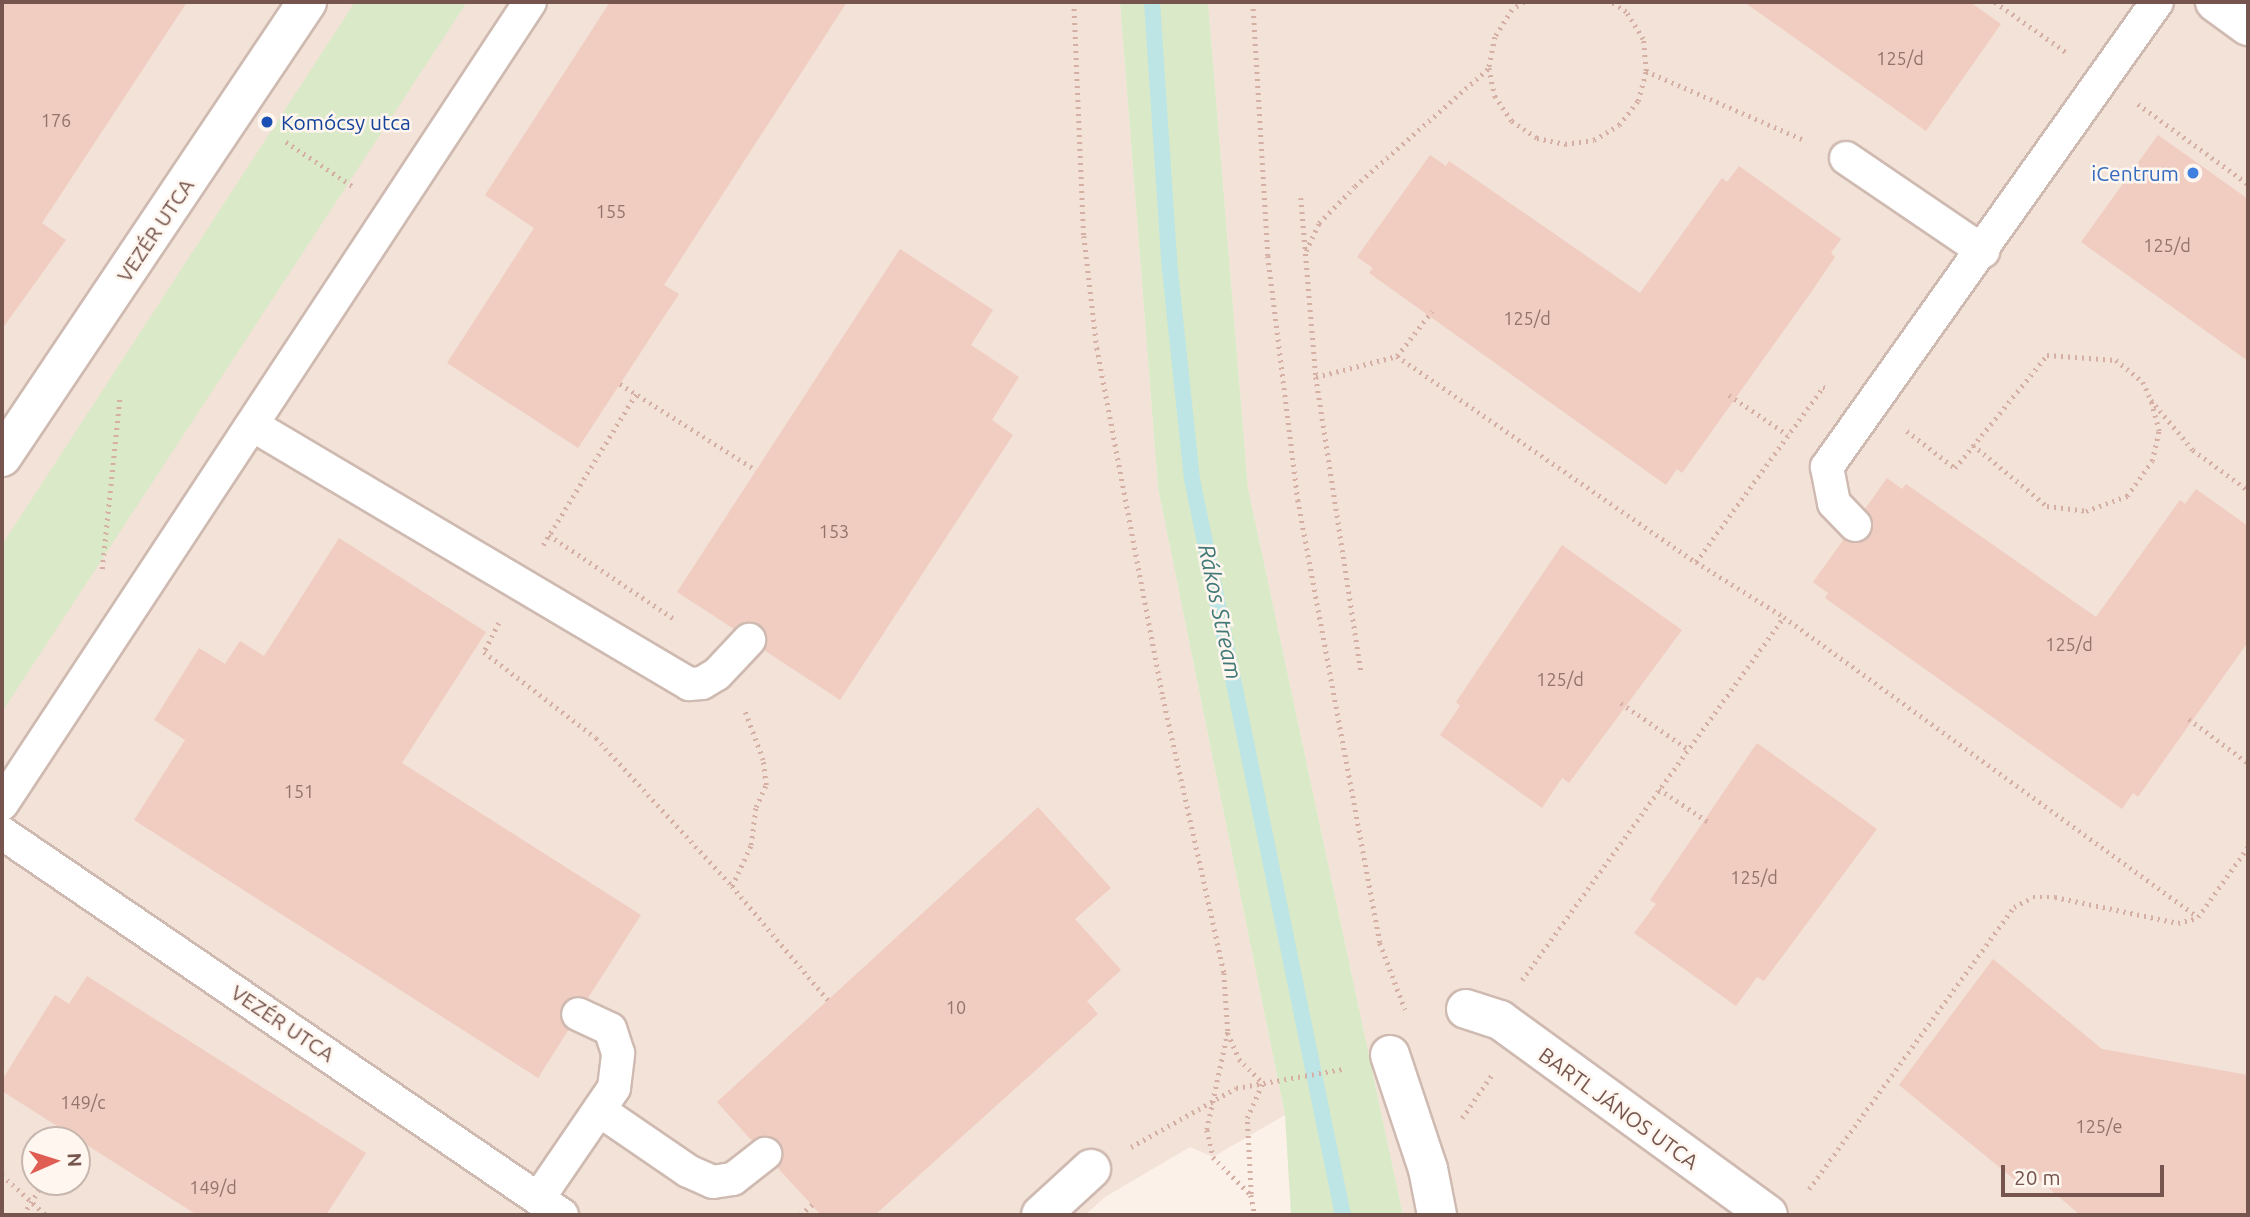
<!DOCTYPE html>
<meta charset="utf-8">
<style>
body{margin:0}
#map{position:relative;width:2250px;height:1217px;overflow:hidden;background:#fcf1e8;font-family:Ubuntu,sans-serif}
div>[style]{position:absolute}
.residential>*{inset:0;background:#f3e2d7}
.green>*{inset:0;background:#dae9c7}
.stream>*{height:16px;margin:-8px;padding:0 8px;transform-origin:8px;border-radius:8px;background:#bde5e5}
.building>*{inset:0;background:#f0ccc1}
.path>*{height:4.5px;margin-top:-2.25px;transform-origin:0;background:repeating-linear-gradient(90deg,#d5afa4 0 2px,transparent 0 7px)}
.roads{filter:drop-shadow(2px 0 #cfbab1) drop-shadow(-2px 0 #cfbab1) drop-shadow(0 2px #cfbab1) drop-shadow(0 -2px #cfbab1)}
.lane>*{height:32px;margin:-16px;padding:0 16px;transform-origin:16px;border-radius:16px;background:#fff}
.street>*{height:38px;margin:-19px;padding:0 19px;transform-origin:19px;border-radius:19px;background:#fff}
.secondary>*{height:38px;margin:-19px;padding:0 19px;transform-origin:19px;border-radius:19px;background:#fff}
.dots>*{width:19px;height:19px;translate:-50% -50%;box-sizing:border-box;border:4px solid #fef6ef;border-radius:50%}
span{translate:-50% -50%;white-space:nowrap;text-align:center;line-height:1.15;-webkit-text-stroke:5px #fef6ef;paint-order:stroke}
.number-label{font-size:18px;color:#94736a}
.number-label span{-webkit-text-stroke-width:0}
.transit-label{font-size:21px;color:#164399}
.left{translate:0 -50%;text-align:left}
.shop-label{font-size:21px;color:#366cbe}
.right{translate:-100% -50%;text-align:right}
.street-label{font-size:21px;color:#75554d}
.water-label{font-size:23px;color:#417979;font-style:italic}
.frame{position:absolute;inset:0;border:4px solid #75554d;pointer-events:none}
.north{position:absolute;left:21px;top:1126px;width:70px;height:70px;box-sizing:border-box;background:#fef6ef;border:2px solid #c7b6ae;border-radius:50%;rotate:87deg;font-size:19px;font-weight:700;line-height:28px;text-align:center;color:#75554d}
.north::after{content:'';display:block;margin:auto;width:24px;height:32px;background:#e05d53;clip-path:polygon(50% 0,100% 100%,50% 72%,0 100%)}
.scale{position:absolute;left:2001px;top:1165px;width:163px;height:32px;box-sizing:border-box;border:4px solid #75554d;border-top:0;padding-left:9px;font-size:21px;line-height:24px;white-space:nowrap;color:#75554d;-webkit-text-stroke:5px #fef6ef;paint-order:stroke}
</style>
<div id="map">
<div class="residential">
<i style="clip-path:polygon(evenodd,2px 2px,1120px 2px,1158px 488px,1285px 1115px,1213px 1157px,1190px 1147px,1105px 1197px,1085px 1215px,2px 1215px,2px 2px,35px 1140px,77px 1140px,77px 1182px,35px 1182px,35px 1140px)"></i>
<i style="clip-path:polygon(1208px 2px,2248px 2px,2248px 1215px,1403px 1215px,1248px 488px)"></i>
</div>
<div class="green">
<i style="clip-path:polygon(355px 2px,467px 2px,2px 712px,2px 545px)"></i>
<i style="clip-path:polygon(1120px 2px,1208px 2px,1248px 488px,1403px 1215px,1291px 1215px,1285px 1115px,1158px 488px)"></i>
</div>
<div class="stream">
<i style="left:1152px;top:2px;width:269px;rotate:86.2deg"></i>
<i style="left:1170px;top:270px;width:210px;rotate:84deg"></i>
<i style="left:1192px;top:479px;width:751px;rotate:78.41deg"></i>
</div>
<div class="building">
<i style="clip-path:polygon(2px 2px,187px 2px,42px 223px,66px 240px,2px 329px)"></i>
<i style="clip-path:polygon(610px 2px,847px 2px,664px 285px,679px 294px,578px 448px,447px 363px,534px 228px,485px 195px)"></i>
<i style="clip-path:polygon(1744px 2px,1970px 2px,2001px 24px,1926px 131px)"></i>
<i style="clip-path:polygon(2158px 135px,2248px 199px,2248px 361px,2081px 242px)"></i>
<i style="clip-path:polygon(1430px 155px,1446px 166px,1449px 161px,1640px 293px,1722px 178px,1727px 182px,1739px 166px,1841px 239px,1831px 253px,1835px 257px,1812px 291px,1682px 473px,1677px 469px,1666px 485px,1369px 273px,1373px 268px,1357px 257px)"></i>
<i style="clip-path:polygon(900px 249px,993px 310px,971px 345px,1019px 377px,992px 420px,1013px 435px,840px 700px,764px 650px,767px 635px,761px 626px,744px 622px,734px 629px,677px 592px)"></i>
<i style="clip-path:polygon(1887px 478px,1902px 489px,1906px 484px,2096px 617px,2180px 500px,2185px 504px,2196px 489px,2248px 526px,2248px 642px,2138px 797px,2133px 793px,2122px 809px,1825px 598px,1828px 593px,1813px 582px,1844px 539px,1859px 543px,1868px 538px,1873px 521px,1865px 509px)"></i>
<i style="clip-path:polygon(339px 538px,486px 632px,402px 763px,641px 915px,588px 998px,576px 996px,562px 1006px,560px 1016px,569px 1029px,538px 1078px,134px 820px,185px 740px,154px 720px,199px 648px,225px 664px,240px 641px,264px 656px)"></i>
<i style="clip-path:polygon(1562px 545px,1682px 630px,1569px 783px,1562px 778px,1542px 808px,1440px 735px,1460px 706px,1456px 702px)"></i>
<i style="clip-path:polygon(1757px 743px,1877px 829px,1764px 981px,1757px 977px,1736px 1006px,1634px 933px,1656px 904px,1650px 900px)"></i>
<i style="clip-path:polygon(1038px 807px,1111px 888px,1075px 919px,1121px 970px,1087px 1001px,1098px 1014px,875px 1215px,821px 1215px,777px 1167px,783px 1152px,779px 1142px,763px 1136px,752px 1141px,717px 1102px)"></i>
<i style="clip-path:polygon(1993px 959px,2102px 1049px,2248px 1075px,2248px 1215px,2080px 1215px,2024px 1167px,2015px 1180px,1899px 1085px)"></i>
<i style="clip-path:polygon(87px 976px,366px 1153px,326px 1215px,197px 1215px,2px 1091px,2px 1080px,55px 995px,69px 1004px)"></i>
</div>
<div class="path">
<i style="left:1074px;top:2px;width:234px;rotate:87.6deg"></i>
<i style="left:1084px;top:236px;width:113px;rotate:83.4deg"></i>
<i style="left:1097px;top:348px;width:355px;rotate:79.3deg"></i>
<i style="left:1163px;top:697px;width:283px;rotate:77.5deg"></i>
<i style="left:1224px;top:973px;width:59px;rotate:86.1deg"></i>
<i style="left:1228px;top:1032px;width:100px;rotate:102.1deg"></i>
<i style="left:1207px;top:1130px;width:28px;rotate:77deg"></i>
<i style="left:1213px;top:1157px;width:54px;rotate:45deg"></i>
<i style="left:1251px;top:1195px;width:20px;rotate:79deg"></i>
<i style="left:1253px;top:2px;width:254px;rotate:86.6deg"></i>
<i style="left:1268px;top:256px;width:246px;rotate:83deg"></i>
<i style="left:1298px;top:500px;width:451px;rotate:79.5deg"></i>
<i style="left:1380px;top:943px;width:71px;rotate:69.3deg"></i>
<i style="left:1524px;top:2px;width:14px;rotate:146deg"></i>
<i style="left:1512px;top:10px;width:32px;rotate:122deg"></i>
<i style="left:1495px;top:37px;width:32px;rotate:101deg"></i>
<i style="left:1489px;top:68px;width:29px;rotate:78deg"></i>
<i style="left:1495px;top:96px;width:30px;rotate:56deg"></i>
<i style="left:1512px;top:121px;width:30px;rotate:34deg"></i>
<i style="left:1537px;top:138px;width:29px;rotate:12deg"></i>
<i style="left:1565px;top:144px;width:29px;rotate:-8deg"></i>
<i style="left:1594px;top:140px;width:29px;rotate:-31deg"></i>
<i style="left:1619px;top:125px;width:31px;rotate:-52deg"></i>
<i style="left:1638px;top:101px;width:31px;rotate:-75deg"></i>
<i style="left:1646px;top:71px;width:32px;rotate:-95deg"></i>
<i style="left:1643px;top:39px;width:32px;rotate:-122deg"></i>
<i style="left:1626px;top:12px;width:18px;rotate:-146deg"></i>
<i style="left:1995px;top:2px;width:87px;rotate:35.2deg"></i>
<i style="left:1646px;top:71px;width:175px;rotate:23.6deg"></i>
<i style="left:2138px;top:104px;width:136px;rotate:36deg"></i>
<i style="left:286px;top:142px;width:82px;rotate:33.5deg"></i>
<i style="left:1301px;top:198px;width:180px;rotate:85.2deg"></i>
<i style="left:1316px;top:377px;width:297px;rotate:81.3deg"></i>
<i style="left:1306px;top:251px;width:31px;rotate:-65deg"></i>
<i style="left:1319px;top:223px;width:52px;rotate:-45.8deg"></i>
<i style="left:1355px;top:186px;width:179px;rotate:-41.4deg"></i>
<i style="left:1397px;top:356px;width:363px;rotate:34.6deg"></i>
<i style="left:1696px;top:562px;width:104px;rotate:32deg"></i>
<i style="left:1784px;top:617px;width:511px;rotate:35.93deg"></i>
<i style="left:2198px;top:917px;width:86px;rotate:-54.5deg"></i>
<i style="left:1316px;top:377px;width:84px;rotate:-14.5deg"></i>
<i style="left:1397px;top:356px;width:57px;rotate:-52.1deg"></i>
<i style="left:620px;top:384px;width:161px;rotate:32.3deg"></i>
<i style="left:1729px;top:395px;width:71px;rotate:34.1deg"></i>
<i style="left:1907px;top:431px;width:61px;rotate:37.6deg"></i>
<i style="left:1955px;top:468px;width:146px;rotate:-50.8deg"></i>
<i style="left:2047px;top:355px;width:69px;rotate:4.1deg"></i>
<i style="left:2116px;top:360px;width:35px;rotate:39deg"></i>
<i style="left:2143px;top:382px;width:20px;rotate:66deg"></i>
<i style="left:2151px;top:400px;width:65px;rotate:50deg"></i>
<i style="left:2193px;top:450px;width:68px;rotate:36deg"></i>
<i style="left:1973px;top:445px;width:96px;rotate:39.5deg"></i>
<i style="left:2047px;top:506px;width:39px;rotate:7deg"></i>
<i style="left:2086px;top:511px;width:44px;rotate:-20.1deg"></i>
<i style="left:2127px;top:496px;width:43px;rotate:-54.5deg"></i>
<i style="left:2152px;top:461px;width:31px;rotate:-77deg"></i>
<i style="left:2159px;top:431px;width:30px;rotate:-105deg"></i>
<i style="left:549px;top:535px;width:153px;rotate:33.8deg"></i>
<i style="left:543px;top:545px;width:177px;rotate:-58.4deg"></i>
<i style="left:1696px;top:562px;width:216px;rotate:-54deg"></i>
<i style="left:1823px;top:387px;width:6px;rotate:18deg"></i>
<i style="left:102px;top:569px;width:174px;rotate:-84.1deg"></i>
<i style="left:499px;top:623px;width:33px;rotate:117deg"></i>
<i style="left:484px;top:652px;width:141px;rotate:37.5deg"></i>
<i style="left:596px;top:738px;width:201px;rotate:47.4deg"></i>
<i style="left:732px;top:886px;width:149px;rotate:49.9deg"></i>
<i style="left:1621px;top:703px;width:81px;rotate:34.5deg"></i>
<i style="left:2189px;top:719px;width:74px;rotate:36.7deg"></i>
<i style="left:1659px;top:789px;width:61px;rotate:33.7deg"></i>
<i style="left:732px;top:886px;width:45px;rotate:-65.1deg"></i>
<i style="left:751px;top:845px;width:38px;rotate:-83deg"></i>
<i style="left:756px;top:807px;width:24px;rotate:-66deg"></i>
<i style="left:766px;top:785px;width:25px;rotate:-97deg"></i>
<i style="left:763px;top:760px;width:54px;rotate:-110.4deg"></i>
<i style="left:1522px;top:980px;width:448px;rotate:-54.2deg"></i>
<i style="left:1228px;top:1033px;width:28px;rotate:67deg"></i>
<i style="left:1239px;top:1059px;width:33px;rotate:45deg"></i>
<i style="left:1462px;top:1118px;width:55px;rotate:-55.4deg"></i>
<i style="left:71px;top:1140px;width:4px;rotate:-56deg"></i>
<i style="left:1131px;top:1147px;width:120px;rotate:-29.3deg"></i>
<i style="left:1236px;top:1088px;width:109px;rotate:-10.1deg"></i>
<i style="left:2px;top:1175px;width:59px;rotate:42.3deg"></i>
<i style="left:1809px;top:1189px;width:349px;rotate:-54deg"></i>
<i style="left:2014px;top:907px;width:21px;rotate:-28deg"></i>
<i style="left:2033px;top:897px;width:22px"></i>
<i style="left:2055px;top:897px;width:126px;rotate:11.9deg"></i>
<i style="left:2178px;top:923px;width:20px;rotate:-15deg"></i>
<i style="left:1251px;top:1194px;width:76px;rotate:-93deg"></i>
<i style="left:1247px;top:1118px;width:37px;rotate:-66deg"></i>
<i style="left:23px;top:1215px;width:39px;rotate:-58deg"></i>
<i style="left:800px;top:1215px;width:16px;rotate:-40deg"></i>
</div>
<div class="roads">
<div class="lane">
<i style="left:1846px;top:158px;width:166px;rotate:34.2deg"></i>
<i style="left:254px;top:426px;width:506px;rotate:30.67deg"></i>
<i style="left:689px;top:684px;width:13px;rotate:-4deg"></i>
<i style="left:702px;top:683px;width:17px;rotate:-31deg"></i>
<i style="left:717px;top:674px;width:47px;rotate:-46.7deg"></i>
<i style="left:1855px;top:525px;width:30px;rotate:-134deg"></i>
<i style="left:1834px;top:503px;width:37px;rotate:-101deg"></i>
<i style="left:1827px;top:467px;width:570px;rotate:-54.64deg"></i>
<i style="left:2px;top:804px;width:960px;rotate:-56.64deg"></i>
<i style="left:2px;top:833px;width:678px;rotate:34.3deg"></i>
<i style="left:599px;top:1110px;width:108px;rotate:34.4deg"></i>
<i style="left:688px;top:1171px;width:27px;rotate:24deg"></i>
<i style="left:713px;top:1182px;width:20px;rotate:-9deg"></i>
<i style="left:733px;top:1179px;width:41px;rotate:-38deg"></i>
<i style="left:540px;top:1196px;width:131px;rotate:-55.6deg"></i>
<i style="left:614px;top:1088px;width:35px;rotate:-83deg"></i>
<i style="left:618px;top:1053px;width:25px;rotate:-108deg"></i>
<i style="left:610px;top:1029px;width:35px;rotate:-155deg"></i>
</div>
<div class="street">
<i style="left:1466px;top:1009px;width:36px;rotate:18deg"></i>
<i style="left:1500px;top:1020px;width:331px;rotate:36deg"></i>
<i style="left:1390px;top:1055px;width:120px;rotate:71.6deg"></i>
<i style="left:1428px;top:1169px;width:47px;rotate:78.9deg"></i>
<i style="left:1041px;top:1215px;width:68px;rotate:-42.6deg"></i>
</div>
<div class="secondary">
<i style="left:2215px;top:2px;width:41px;rotate:36deg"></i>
<i style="left:2px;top:457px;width:548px;rotate:-56.16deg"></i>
</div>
</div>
<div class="dots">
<i style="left:267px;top:122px;background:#1a4fb4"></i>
<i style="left:2193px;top:173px;background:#3f7fe0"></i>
</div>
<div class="number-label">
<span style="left:1900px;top:58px">125/d</span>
<span style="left:56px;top:120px">176</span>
<span style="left:611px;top:211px">155</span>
<span style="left:2167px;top:245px">125/d</span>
<span style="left:1527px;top:318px">125/d</span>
<span style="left:834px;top:531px">153</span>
<span style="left:2069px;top:644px">125/d</span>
<span style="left:1560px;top:679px">125/d</span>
<span style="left:299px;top:791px">151</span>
<span style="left:1754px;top:877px">125/d</span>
<span style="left:956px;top:1007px">10</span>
<span style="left:83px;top:1102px">149/c</span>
<span style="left:2099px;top:1126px">125/e</span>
<span style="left:213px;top:1187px">149/d</span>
</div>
<div class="transit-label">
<span class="left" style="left:281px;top:122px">Komócsy utca</span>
</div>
<div class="shop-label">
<span class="right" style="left:2179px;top:173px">iCentrum</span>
</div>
<div class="street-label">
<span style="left:155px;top:230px;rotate:-56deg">VEZÉR UTCA</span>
<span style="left:283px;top:1023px;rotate:34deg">VEZÉR UTCA</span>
<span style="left:1619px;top:1108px;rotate:36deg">BARTL JÁNOS UTCA</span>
</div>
<div class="water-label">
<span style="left:1220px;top:612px;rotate:78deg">Rákos Stream</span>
</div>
<div class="frame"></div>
<div class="north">N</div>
<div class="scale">20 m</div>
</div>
